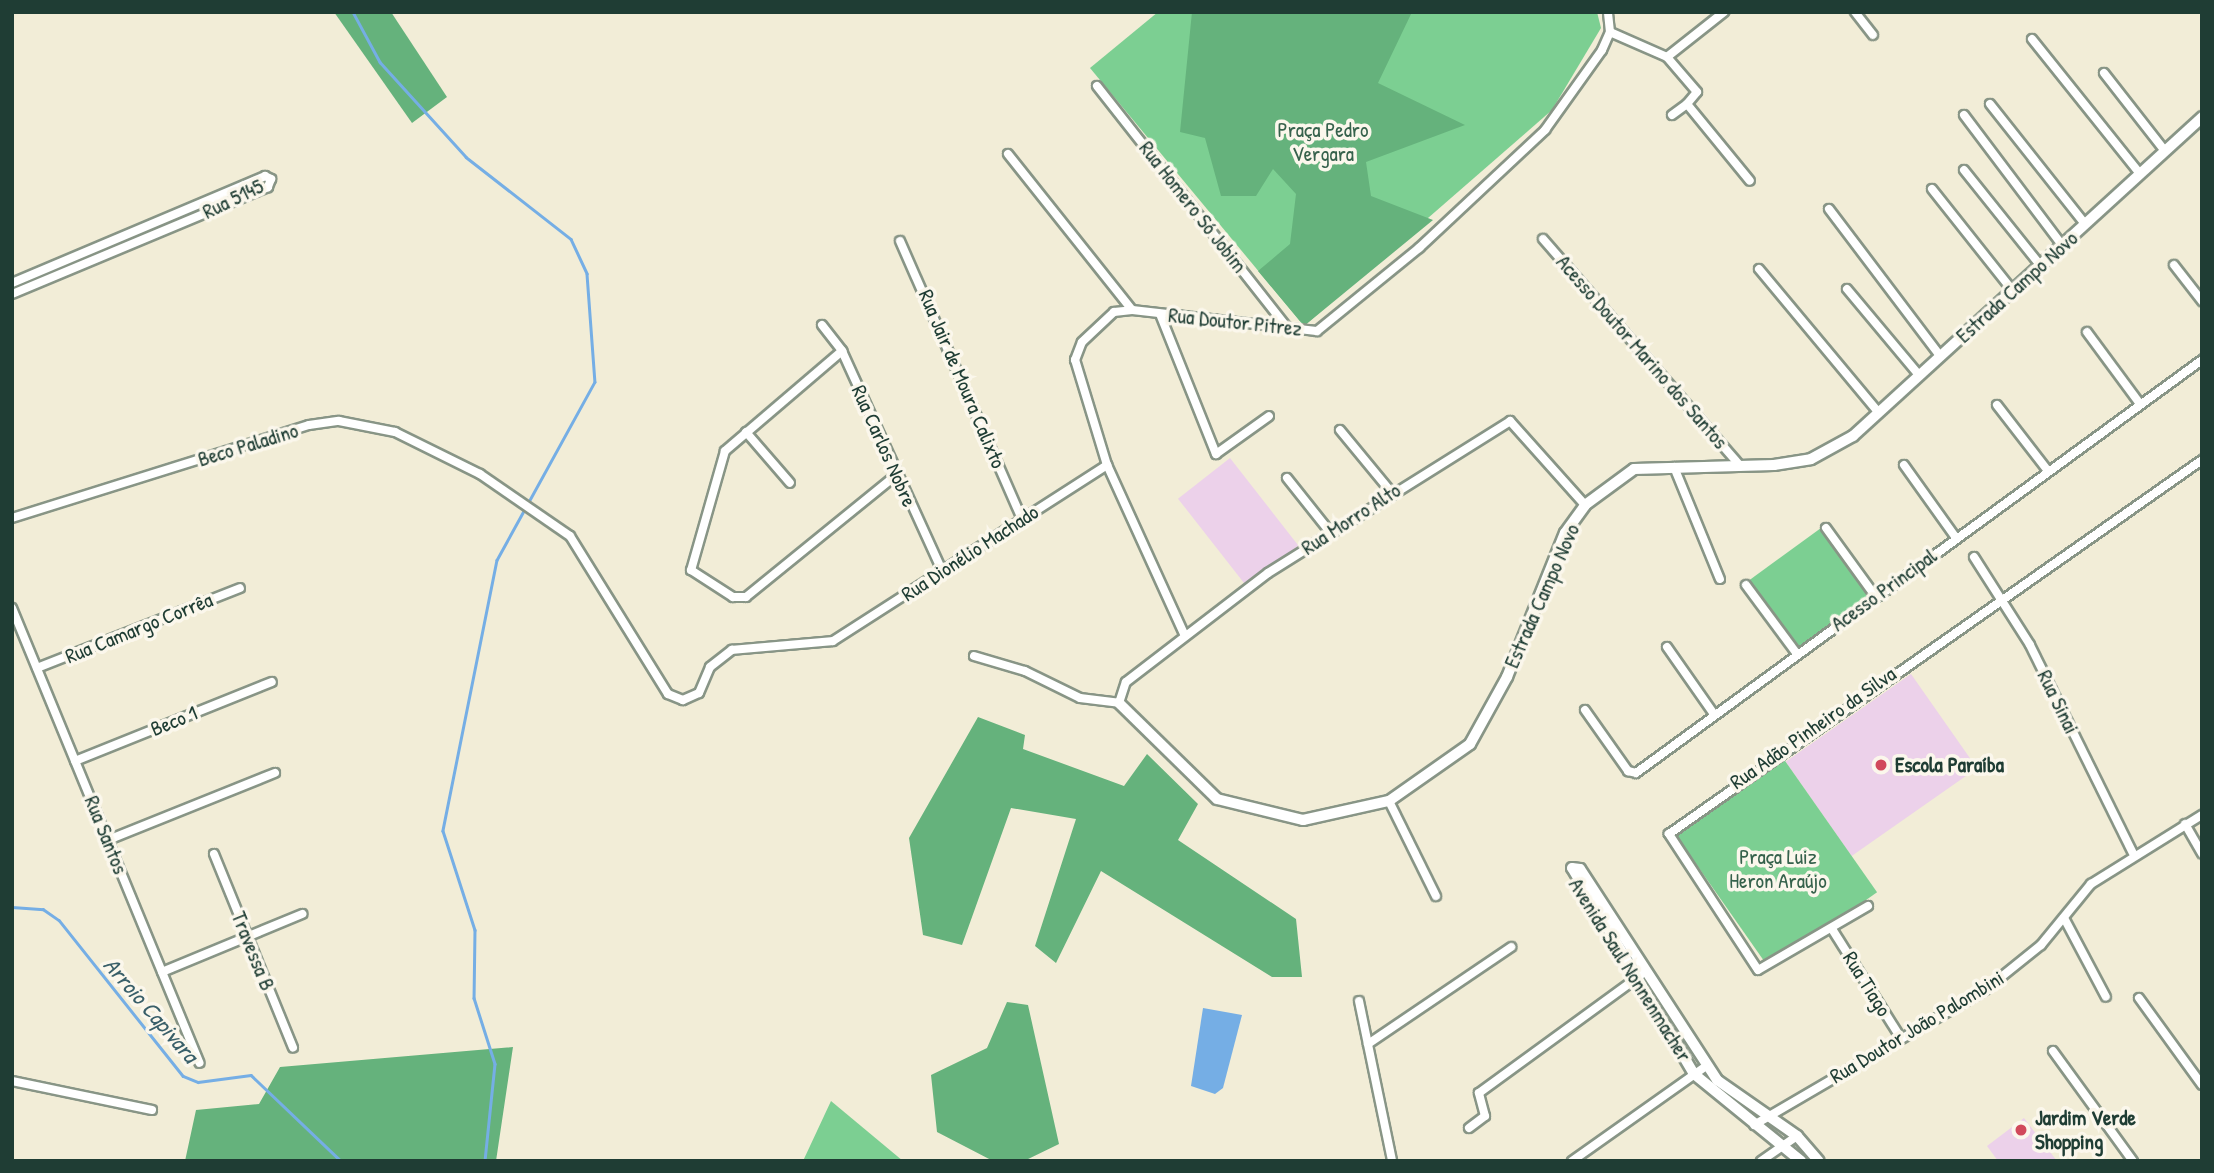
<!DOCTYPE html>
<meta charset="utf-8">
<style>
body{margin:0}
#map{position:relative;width:2214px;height:1173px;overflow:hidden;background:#f2edd7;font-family:"Patrick Hand",sans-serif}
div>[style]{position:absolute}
.built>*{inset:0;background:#ecd1ea;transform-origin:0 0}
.green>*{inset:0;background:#7ccf92;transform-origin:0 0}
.forest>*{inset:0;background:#65b27c}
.water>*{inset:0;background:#75aee5}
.stream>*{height:2.5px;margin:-1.25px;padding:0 1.25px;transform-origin:1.25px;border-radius:1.25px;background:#75aee5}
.roads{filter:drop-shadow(2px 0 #889586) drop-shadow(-2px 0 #889586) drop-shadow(0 2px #889586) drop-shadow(0 -2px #889586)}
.street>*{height:8px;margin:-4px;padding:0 4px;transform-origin:4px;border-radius:4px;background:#fff}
.secondary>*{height:10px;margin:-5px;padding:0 5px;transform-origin:5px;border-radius:5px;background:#fff}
.dots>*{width:19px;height:19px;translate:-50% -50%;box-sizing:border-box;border:4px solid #fbf7ec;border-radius:50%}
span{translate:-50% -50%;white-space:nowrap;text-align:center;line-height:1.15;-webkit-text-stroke:7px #fbf7ec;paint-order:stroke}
.park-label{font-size:21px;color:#36624c}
.street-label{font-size:21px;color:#1f3d34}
.poi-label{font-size:21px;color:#1f3d34;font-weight:700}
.left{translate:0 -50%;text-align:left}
.water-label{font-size:23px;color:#395f69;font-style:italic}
.frame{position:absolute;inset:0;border:14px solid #1f3d34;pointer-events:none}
</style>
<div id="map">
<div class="built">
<i style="left:1230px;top:458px;width:111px;height:66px;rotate:52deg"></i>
<i style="left:1911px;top:674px;width:115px;height:153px;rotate:55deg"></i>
<i style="clip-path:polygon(2024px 1118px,2057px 1161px,1998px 1161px,1987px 1146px)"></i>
</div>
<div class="green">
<i style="clip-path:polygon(1158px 12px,1597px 12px,1601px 28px,1552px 110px,1304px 326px,1090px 68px)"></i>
<i style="left:1821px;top:528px;width:83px;height:90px;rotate:54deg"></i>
<i style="left:1783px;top:758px;width:164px;height:132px;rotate:55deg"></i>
<i style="clip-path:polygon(831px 1101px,903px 1161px,803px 1161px)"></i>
</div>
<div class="forest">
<i style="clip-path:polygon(334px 12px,391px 12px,447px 97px,412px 123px)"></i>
<i style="clip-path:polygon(1192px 12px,1412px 12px,1378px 83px,1465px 125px,1366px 162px,1371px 196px,1433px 220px,1304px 326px,1258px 271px,1290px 244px,1296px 194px,1273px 169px,1256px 196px,1221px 196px,1205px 138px,1180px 132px)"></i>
<i style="clip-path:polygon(978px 717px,1025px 735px,1023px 749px,1124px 786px,1147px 754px,1198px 804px,1178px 840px,1296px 919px,1302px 977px,1272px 977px,1101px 871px,1056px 963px,1035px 946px,1076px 819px,1011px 808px,962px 945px,923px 935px,909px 838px)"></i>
<i style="clip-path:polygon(1007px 1002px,1028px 1005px,1059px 1144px,1024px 1161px,993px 1161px,937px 1132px,931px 1075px,987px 1048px)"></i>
<i style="clip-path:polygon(513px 1047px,496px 1161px,185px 1161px,196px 1110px,259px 1104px,280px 1067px)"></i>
</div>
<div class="water">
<i style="clip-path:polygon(1203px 1008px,1242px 1015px,1223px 1088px,1215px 1094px,1191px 1086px)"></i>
</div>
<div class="stream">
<i style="left:353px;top:12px;width:57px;rotate:61.6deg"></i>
<i style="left:380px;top:62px;width:128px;rotate:47.8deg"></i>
<i style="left:466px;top:157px;width:133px;rotate:38deg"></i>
<i style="left:571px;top:239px;width:38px;rotate:65deg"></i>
<i style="left:587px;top:274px;width:108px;rotate:85.8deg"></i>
<i style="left:595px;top:382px;width:203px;rotate:118.8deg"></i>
<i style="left:497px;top:560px;width:276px;rotate:101.3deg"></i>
<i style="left:443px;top:831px;width:104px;rotate:72.1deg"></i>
<i style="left:475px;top:930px;width:68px;rotate:90.8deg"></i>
<i style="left:474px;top:998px;width:69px;rotate:72.3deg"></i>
<i style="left:495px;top:1064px;width:98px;rotate:95.9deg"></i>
<i style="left:12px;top:907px;width:31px;rotate:4deg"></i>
<i style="left:43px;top:909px;width:19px;rotate:35deg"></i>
<i style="left:59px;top:920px;width:199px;rotate:51.5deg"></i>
<i style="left:183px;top:1076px;width:16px;rotate:22deg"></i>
<i style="left:198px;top:1082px;width:53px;rotate:-7.5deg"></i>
<i style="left:251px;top:1075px;width:124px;rotate:43.7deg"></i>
</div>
<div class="roads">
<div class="street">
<i style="left:1855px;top:12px;width:29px;rotate:52deg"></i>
<i style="left:1610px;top:32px;width:62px;rotate:23.7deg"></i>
<i style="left:1667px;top:57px;width:73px;rotate:-38.3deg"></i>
<i style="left:2032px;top:39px;width:173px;rotate:51.3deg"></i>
<i style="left:1667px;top:57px;width:46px;rotate:49.4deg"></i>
<i style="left:1697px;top:92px;width:16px;rotate:130deg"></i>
<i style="left:1687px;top:104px;width:99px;rotate:50.7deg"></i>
<i style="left:2104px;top:73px;width:99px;rotate:52deg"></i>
<i style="left:1097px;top:86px;width:309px;rotate:51.8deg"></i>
<i style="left:1990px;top:104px;width:153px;rotate:51.6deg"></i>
<i style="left:1672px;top:115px;width:19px;rotate:-36deg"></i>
<i style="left:1964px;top:115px;width:163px;rotate:53deg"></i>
<i style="left:1008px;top:154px;width:199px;rotate:51.5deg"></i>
<i style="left:1964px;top:170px;width:122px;rotate:51.3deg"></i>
<i style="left:1932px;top:189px;width:129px;rotate:51.6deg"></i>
<i style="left:1829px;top:209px;width:184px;rotate:52.9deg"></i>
<i style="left:1543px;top:239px;width:301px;rotate:49deg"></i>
<i style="left:900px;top:241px;width:304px;rotate:66.3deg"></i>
<i style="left:2174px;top:265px;width:46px;rotate:52.1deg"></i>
<i style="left:1759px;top:269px;width:187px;rotate:50.2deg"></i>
<i style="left:12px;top:283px;width:275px;rotate:-22.9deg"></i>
<i style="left:265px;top:176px;width:7px;rotate:27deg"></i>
<i style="left:271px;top:179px;width:9px;rotate:111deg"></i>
<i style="left:268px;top:187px;width:277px;rotate:157.3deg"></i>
<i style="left:1847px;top:289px;width:112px;rotate:50.1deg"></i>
<i style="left:1160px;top:314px;width:151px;rotate:68.2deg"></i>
<i style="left:1216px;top:454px;width:65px;rotate:-35.6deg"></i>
<i style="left:822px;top:325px;width:33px;rotate:52deg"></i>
<i style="left:842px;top:351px;width:241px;rotate:65.5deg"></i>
<i style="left:2087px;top:332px;width:89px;rotate:53.6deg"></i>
<i style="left:842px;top:351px;width:154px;rotate:139.5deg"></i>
<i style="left:725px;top:451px;width:124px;rotate:105.9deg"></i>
<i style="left:691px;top:570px;width:50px;rotate:32.7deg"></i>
<i style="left:733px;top:597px;width:13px"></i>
<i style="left:746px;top:597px;width:193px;rotate:-39.1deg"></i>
<i style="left:1997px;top:405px;width:83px;rotate:52.3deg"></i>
<i style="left:1340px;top:430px;width:82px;rotate:50.5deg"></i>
<i style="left:746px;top:432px;width:67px;rotate:49.2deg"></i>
<i style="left:1904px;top:465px;width:90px;rotate:54.5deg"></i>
<i style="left:1674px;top:467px;width:121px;rotate:67.7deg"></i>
<i style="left:1287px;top:478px;width:69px;rotate:51.5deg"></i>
<i style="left:12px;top:518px;width:311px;rotate:-17.4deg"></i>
<i style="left:309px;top:425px;width:30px;rotate:-8deg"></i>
<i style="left:339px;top:421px;width:57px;rotate:11.1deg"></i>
<i style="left:395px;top:432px;width:95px;rotate:26.3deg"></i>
<i style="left:480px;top:474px;width:109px;rotate:34.6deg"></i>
<i style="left:570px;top:536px;width:186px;rotate:58.2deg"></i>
<i style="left:668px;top:694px;width:16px;rotate:22deg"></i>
<i style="left:683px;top:700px;width:17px;rotate:-24deg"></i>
<i style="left:699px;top:693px;width:28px;rotate:-67deg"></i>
<i style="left:710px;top:667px;width:28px;rotate:-38deg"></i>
<i style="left:732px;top:650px;width:101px;rotate:-5.1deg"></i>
<i style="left:833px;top:641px;width:326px;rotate:-32.7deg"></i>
<i style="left:1826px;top:528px;width:85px;rotate:54.1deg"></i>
<i style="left:1974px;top:557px;width:104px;rotate:57.5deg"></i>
<i style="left:2030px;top:645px;width:232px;rotate:63.7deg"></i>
<i style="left:1746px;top:585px;width:86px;rotate:53.5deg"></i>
<i style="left:12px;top:608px;width:492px;rotate:67.6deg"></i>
<i style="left:1185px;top:636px;width:188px;rotate:-114.5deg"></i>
<i style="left:1107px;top:465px;width:110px;rotate:-106.9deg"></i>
<i style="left:1075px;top:360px;width:19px;rotate:-69deg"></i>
<i style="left:1082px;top:342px;width:44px;rotate:-43.2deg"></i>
<i style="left:1114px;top:312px;width:18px;rotate:-6deg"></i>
<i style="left:1132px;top:310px;width:186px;rotate:6.5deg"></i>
<i style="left:1317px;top:331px;width:132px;rotate:-39.1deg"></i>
<i style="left:1419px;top:248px;width:173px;rotate:-43.1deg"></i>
<i style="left:1545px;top:130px;width:98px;rotate:-54.5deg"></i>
<i style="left:1602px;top:50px;width:20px;rotate:-66deg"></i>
<i style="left:1610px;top:32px;width:20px;rotate:-96deg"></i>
<i style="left:1667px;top:647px;width:82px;rotate:55deg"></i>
<i style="left:974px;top:656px;width:53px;rotate:16.4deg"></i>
<i style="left:1025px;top:671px;width:61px;rotate:26.1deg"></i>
<i style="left:1080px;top:698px;width:39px;rotate:7deg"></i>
<i style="left:1119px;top:703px;width:22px;rotate:-72deg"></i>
<i style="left:1126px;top:682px;width:179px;rotate:-37.5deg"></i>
<i style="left:1268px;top:573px;width:286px;rotate:-32.1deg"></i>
<i style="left:1510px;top:421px;width:113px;rotate:48.2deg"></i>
<i style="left:37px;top:668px;width:218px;rotate:-21.5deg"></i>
<i style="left:1585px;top:710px;width:75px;rotate:54.8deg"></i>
<i style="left:1628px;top:771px;width:8px;rotate:14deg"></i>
<i style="left:1636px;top:773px;width:701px;rotate:-36.12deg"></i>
<i style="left:75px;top:761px;width:212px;rotate:-21.9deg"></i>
<i style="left:1389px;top:801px;width:106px;rotate:63.7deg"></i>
<i style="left:2185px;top:824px;width:34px;rotate:60deg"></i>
<i style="left:108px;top:840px;width:180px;rotate:-21.9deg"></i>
<i style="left:214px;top:854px;width:209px;rotate:67.8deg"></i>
<i style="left:1868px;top:906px;width:127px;rotate:149.8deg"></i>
<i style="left:1758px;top:970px;width:163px;rotate:-123.2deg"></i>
<i style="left:1669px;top:834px;width:651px;rotate:-35.06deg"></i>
<i style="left:2064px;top:918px;width:89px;rotate:62deg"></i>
<i style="left:1832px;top:929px;width:129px;rotate:57.7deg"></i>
<i style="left:162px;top:972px;width:152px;rotate:-22.5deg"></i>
<i style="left:2139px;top:998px;width:107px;rotate:54.1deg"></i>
<i style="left:1359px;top:1001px;width:163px;rotate:78.3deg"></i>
<i style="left:1368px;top:1044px;width:173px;rotate:-34.1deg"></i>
<i style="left:2053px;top:1051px;width:136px;rotate:54deg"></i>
<i style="left:12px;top:1081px;width:143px;rotate:11.7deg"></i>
<i style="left:1754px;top:1125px;width:268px;rotate:-30.3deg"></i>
<i style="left:1985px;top:990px;width:72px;rotate:-38.8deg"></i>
<i style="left:2041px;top:945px;width:79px;rotate:-50.7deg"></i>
<i style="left:2091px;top:884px;width:131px;rotate:-31.9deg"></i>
<i style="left:1469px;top:1128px;width:20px;rotate:-37deg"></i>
<i style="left:1485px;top:1116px;width:24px;rotate:-105deg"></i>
<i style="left:1479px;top:1093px;width:200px;rotate:-36.1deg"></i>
<i style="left:1572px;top:1161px;width:164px;rotate:-35.3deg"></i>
<i style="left:1761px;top:1161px;width:44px;rotate:-34.8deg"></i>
</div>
<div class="secondary">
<i style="left:1119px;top:703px;width:137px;rotate:44.4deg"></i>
<i style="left:1217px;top:799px;width:89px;rotate:13.7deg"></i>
<i style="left:1303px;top:820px;width:88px;rotate:-12.5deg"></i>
<i style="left:1389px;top:801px;width:99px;rotate:-35.1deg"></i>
<i style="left:1470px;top:744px;width:77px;rotate:-61.1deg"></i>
<i style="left:1507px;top:677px;width:155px;rotate:-68.1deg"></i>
<i style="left:1565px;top:533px;width:34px;rotate:-54deg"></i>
<i style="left:1585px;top:505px;width:61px;rotate:-36.3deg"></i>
<i style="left:1634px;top:469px;width:140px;rotate:-1.6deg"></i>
<i style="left:1774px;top:465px;width:37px;rotate:-9deg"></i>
<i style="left:1811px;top:459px;width:48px;rotate:-28.7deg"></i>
<i style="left:1853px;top:436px;width:473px;rotate:-42.4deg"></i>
<i style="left:1801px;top:1161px;width:138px;rotate:-140.9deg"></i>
<i style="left:1694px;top:1074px;width:239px;rotate:-120.6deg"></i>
<i style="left:1572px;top:868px;width:8px;rotate:7deg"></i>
<i style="left:1580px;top:869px;width:252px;rotate:57deg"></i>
<i style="left:1717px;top:1080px;width:98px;rotate:35deg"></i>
<i style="left:1797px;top:1136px;width:33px;rotate:49deg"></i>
</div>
</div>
<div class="dots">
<i style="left:1881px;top:765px;background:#d1495b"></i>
<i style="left:2021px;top:1130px;background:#d1495b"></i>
</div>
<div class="park-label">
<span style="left:1323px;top:142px">Praça Pedro<br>Vergara</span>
<span style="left:1778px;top:869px">Praça Luiz<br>Heron Araújo</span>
</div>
<div class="street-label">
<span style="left:233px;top:199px;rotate:-26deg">Rua 5145</span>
<span style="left:1193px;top:207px;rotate:52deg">Rua Homero Só Jobim</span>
<span style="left:2017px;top:287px;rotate:-42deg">Estrada Campo Novo</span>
<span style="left:1235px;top:322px;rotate:6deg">Rua Doutor Pitrez</span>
<span style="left:1642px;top:352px;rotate:49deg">Acesso Doutor Marino dos Santos</span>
<span style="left:962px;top:379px;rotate:67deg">Rua Jair de Moura Calixto</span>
<span style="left:248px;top:445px;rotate:-17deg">Beco Paladino</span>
<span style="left:884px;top:446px;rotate:66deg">Rua Carlos Nobre</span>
<span style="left:1351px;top:519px;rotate:-33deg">Rua Morro Alto</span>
<span style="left:970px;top:553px;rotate:-33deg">Rua Dionélio Machado</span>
<span style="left:1884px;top:590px;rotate:-36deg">Acesso Principal</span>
<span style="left:1542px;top:596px;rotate:-66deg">Estrada Campo Novo</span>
<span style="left:139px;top:628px;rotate:-22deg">Rua Camargo Corrêa</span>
<span style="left:2058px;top:702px;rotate:64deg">Rua Sinai</span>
<span style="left:174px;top:721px;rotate:-22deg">Beco 1</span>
<span style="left:1813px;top:728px;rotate:-35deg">Rua Adão Pinheiro da Silva</span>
<span style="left:106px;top:835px;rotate:68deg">Rua Santos</span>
<span style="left:253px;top:951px;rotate:68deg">Travessa B</span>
<span style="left:1630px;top:970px;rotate:58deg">Avenida Saul Nonnenmacher</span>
<span style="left:1867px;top:984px;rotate:58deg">Rua Tiago</span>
<span style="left:1917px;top:1027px;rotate:-31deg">Rua Doutor João Palombini</span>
</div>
<div class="poi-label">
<span class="left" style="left:1895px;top:765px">Escola Paraíba</span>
<span class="left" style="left:2035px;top:1130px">Jardim Verde<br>Shopping</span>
</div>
<div class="water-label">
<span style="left:151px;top:1010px;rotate:49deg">Arroio Capivara</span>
</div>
<div class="frame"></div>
</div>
